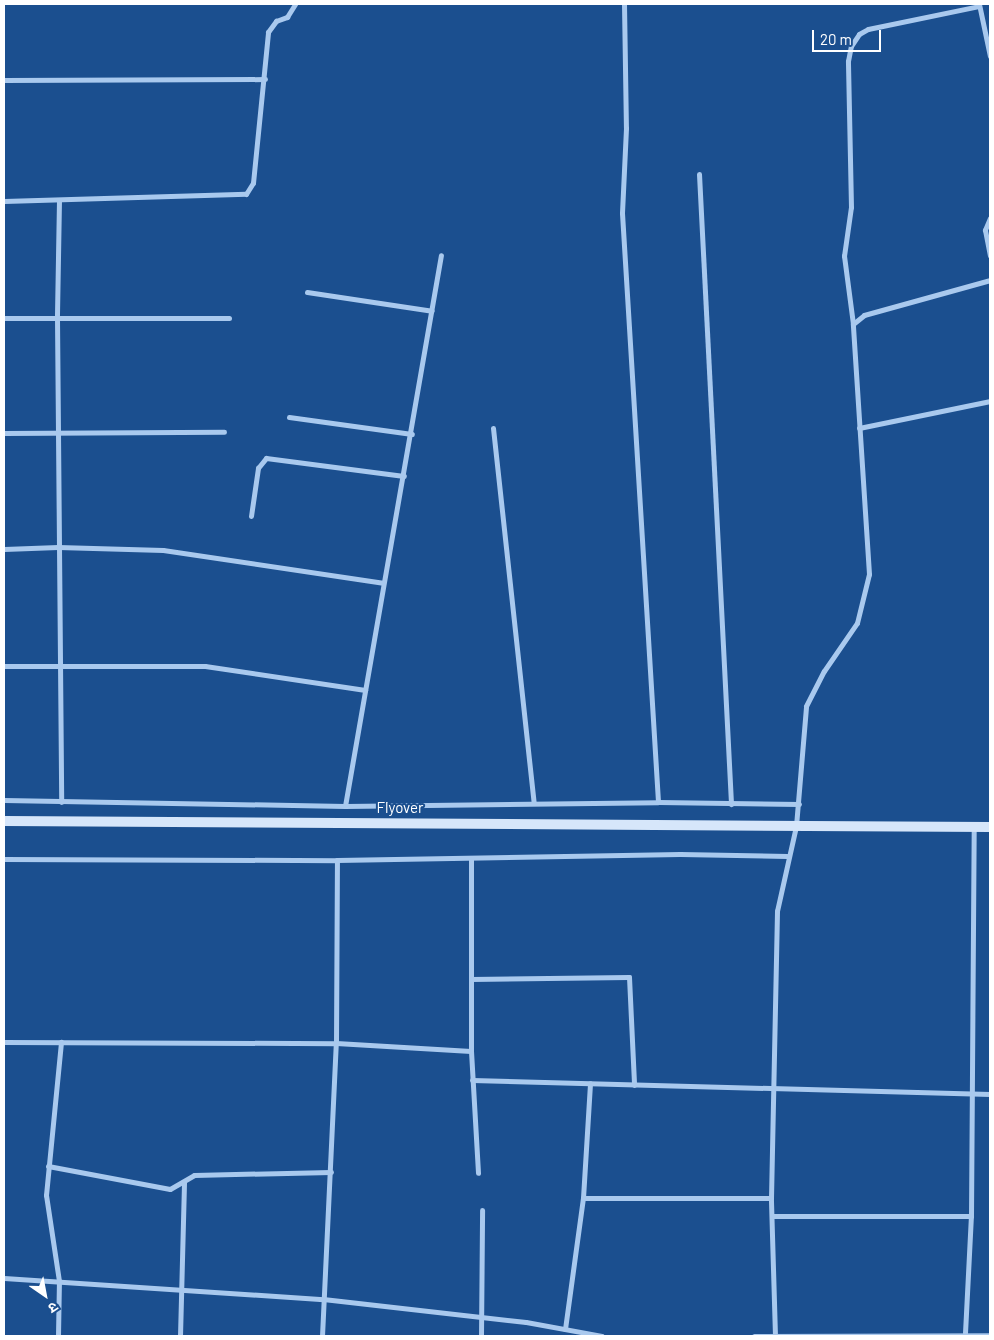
<!DOCTYPE html>
<meta charset="utf-8">
<style>
body{margin:0}
#map{position:relative;width:994px;height:1340px;overflow:hidden;background:#1b4f8f;font-family:Barlow,"Noto Sans Devanagari",sans-serif}
div>[style]{position:absolute}
.street>*{height:5px;margin:-2.5px;padding:0 2.5px;transform-origin:2.5px;border-radius:2.5px;background:#a9c9ee}
.secondary>*{height:10px;margin:-5px;padding:0 5px;transform-origin:5px;border-radius:5px;background:#d6e6fa}
span{translate:-50% -50%;white-space:nowrap;text-align:center;line-height:1.15;-webkit-text-stroke:4px #1b4f8f;paint-order:stroke}
.street-label{font-size:15px;color:#fff}
.frame{position:absolute;inset:0;border:5px solid #fff;pointer-events:none}
.north{position:absolute;left:20px;top:1270px;width:50px;height:50px;-webkit-text-stroke:4px #1b4f8f;paint-order:stroke;rotate:147deg;font-size:14px;font-weight:700;line-height:20px;text-align:center;color:#fff}
.north::after{content:'';display:block;margin:auto;width:18px;height:22px;background:#fff;clip-path:polygon(50% 0,100% 100%,50% 72%,0 100%)}
.scale{position:absolute;left:812px;top:30px;width:69px;height:22px;box-sizing:border-box;border:2px solid #fff;border-top:0;padding-left:6px;font-size:15px;line-height:18px;white-space:nowrap;color:#fff;-webkit-text-stroke:4px #1b4f8f;paint-order:stroke}
</style>
<div id="map">
<div class="street">
<i style="left:624px;top:4px;width:124px;rotate:89.1deg"></i>
<i style="left:626px;top:128px;width:85px;rotate:92.7deg"></i>
<i style="left:622px;top:213px;width:590px;rotate:86.5deg"></i>
<i style="left:979px;top:4px;width:53px;rotate:78.1deg"></i>
<i style="left:4px;top:80px;width:261px;rotate:-0.2deg"></i>
<i style="left:699px;top:174px;width:631px;rotate:87.09deg"></i>
<i style="left:59px;top:200px;width:118px;rotate:91deg"></i>
<i style="left:57px;top:318px;width:484px;rotate:89.5deg"></i>
<i style="left:4px;top:201px;width:242px;rotate:-1.7deg"></i>
<i style="left:246px;top:194px;width:13px;rotate:-58deg"></i>
<i style="left:253px;top:183px;width:152px;rotate:-84.3deg"></i>
<i style="left:268px;top:32px;width:14px;rotate:-54deg"></i>
<i style="left:276px;top:21px;width:12px;rotate:-20deg"></i>
<i style="left:287px;top:17px;width:15px;rotate:-58deg"></i>
<i style="left:990px;top:218px;width:13px;rotate:113deg"></i>
<i style="left:985px;top:230px;width:26px;rotate:79deg"></i>
<i style="left:307px;top:292px;width:126px;rotate:8.6deg"></i>
<i style="left:4px;top:318px;width:225px"></i>
<i style="left:853px;top:324px;width:69px;rotate:-97.5deg"></i>
<i style="left:844px;top:256px;width:49px;rotate:-81.9deg"></i>
<i style="left:851px;top:207px;width:146px;rotate:-91.2deg"></i>
<i style="left:848px;top:61px;width:15px;rotate:-79deg"></i>
<i style="left:851px;top:46px;width:14px;rotate:-56deg"></i>
<i style="left:859px;top:34px;width:10px;rotate:-29deg"></i>
<i style="left:868px;top:29px;width:113px;rotate:-11.7deg"></i>
<i style="left:289px;top:417px;width:124px;rotate:7.9deg"></i>
<i style="left:493px;top:428px;width:377px;rotate:83.8deg"></i>
<i style="left:859px;top:428px;width:134px;rotate:-11.6deg"></i>
<i style="left:4px;top:433px;width:220px;rotate:-0.3deg"></i>
<i style="left:251px;top:516px;width:49px;rotate:-81.7deg"></i>
<i style="left:258px;top:468px;width:13px;rotate:-51deg"></i>
<i style="left:266px;top:458px;width:139px;rotate:7.4deg"></i>
<i style="left:4px;top:549px;width:54px;rotate:-2.1deg"></i>
<i style="left:58px;top:547px;width:105px;rotate:1.6deg"></i>
<i style="left:163px;top:550px;width:222px;rotate:8.5deg"></i>
<i style="left:4px;top:666px;width:201px"></i>
<i style="left:205px;top:666px;width:162px;rotate:8.5deg"></i>
<i style="left:4px;top:800px;width:341px;rotate:1deg"></i>
<i style="left:345px;top:806px;width:313px;rotate:-0.7deg"></i>
<i style="left:658px;top:802px;width:141px;rotate:0.8deg"></i>
<i style="left:345px;top:806px;width:559px;rotate:-80.12deg"></i>
<i style="left:471px;top:858px;width:193px;rotate:90deg"></i>
<i style="left:471px;top:1051px;width:122px;rotate:86.7deg"></i>
<i style="left:4px;top:859px;width:333px;rotate:0.2deg"></i>
<i style="left:337px;top:860px;width:343px;rotate:-1deg"></i>
<i style="left:680px;top:854px;width:107px;rotate:1.1deg"></i>
<i style="left:471px;top:979px;width:158px;rotate:-0.7deg"></i>
<i style="left:629px;top:977px;width:108px;rotate:87.3deg"></i>
<i style="left:4px;top:1042px;width:332px;rotate:0.2deg"></i>
<i style="left:336px;top:1043px;width:135px;rotate:3.4deg"></i>
<i style="left:472px;top:1080px;width:518px;rotate:1.55deg"></i>
<i style="left:48px;top:1166px;width:124px;rotate:10.7deg"></i>
<i style="left:170px;top:1189px;width:28px;rotate:-30deg"></i>
<i style="left:194px;top:1175px;width:137px;rotate:-1.3deg"></i>
<i style="left:583px;top:1198px;width:188px"></i>
<i style="left:772px;top:1216px;width:199px"></i>
<i style="left:4px;top:1278px;width:320px;rotate:3.8deg"></i>
<i style="left:323px;top:1299px;width:204px;rotate:6.5deg"></i>
<i style="left:526px;top:1322px;width:77px;rotate:10.4deg"></i>
<i style="left:565px;top:1329px;width:132px;rotate:-82.2deg"></i>
<i style="left:583px;top:1198px;width:115px;rotate:-86.5deg"></i>
<i style="left:965px;top:1333px;width:117px;rotate:-87.1deg"></i>
<i style="left:971px;top:1216px;width:389px;rotate:-89.6deg"></i>
<i style="left:58px;top:1336px;width:55px;rotate:-89deg"></i>
<i style="left:59px;top:1281px;width:87px;rotate:-98.6deg"></i>
<i style="left:46px;top:1195px;width:154px;rotate:-84.4deg"></i>
<i style="left:180px;top:1336px;width:154px;rotate:-88.5deg"></i>
<i style="left:322px;top:1336px;width:293px;rotate:-87.3deg"></i>
<i style="left:336px;top:1043px;width:183px;rotate:-89.7deg"></i>
<i style="left:481px;top:1336px;width:126px;rotate:-89.5deg"></i>
<i style="left:754px;top:1336px;width:236px;rotate:-0.2deg"></i>
<i style="left:775px;top:1336px;width:138px;rotate:-91.7deg"></i>
<i style="left:771px;top:1198px;width:287px;rotate:-88.8deg"></i>
<i style="left:777px;top:911px;width:87px;rotate:-77.4deg"></i>
<i style="left:796px;top:826px;width:120px;rotate:-85.2deg"></i>
<i style="left:806px;top:706px;width:39px;rotate:-63deg"></i>
<i style="left:824px;top:671px;width:58px;rotate:-55.5deg"></i>
<i style="left:857px;top:623px;width:50px;rotate:-76.2deg"></i>
<i style="left:869px;top:574px;width:251px;rotate:-93.7deg"></i>
<i style="left:853px;top:324px;width:14px;rotate:-39deg"></i>
<i style="left:864px;top:315px;width:131px;rotate:-15.5deg"></i>
</div>
<div class="secondary">
<i style="left:4px;top:821px;width:986px;rotate:0.35deg"></i>
</div>
<div class="street-label">
<span style="left:400px;top:808px">Flyover</span>
</div>
<div class="frame"></div>
<div class="north">उ</div>
<div class="scale">20 m</div>
</div>
